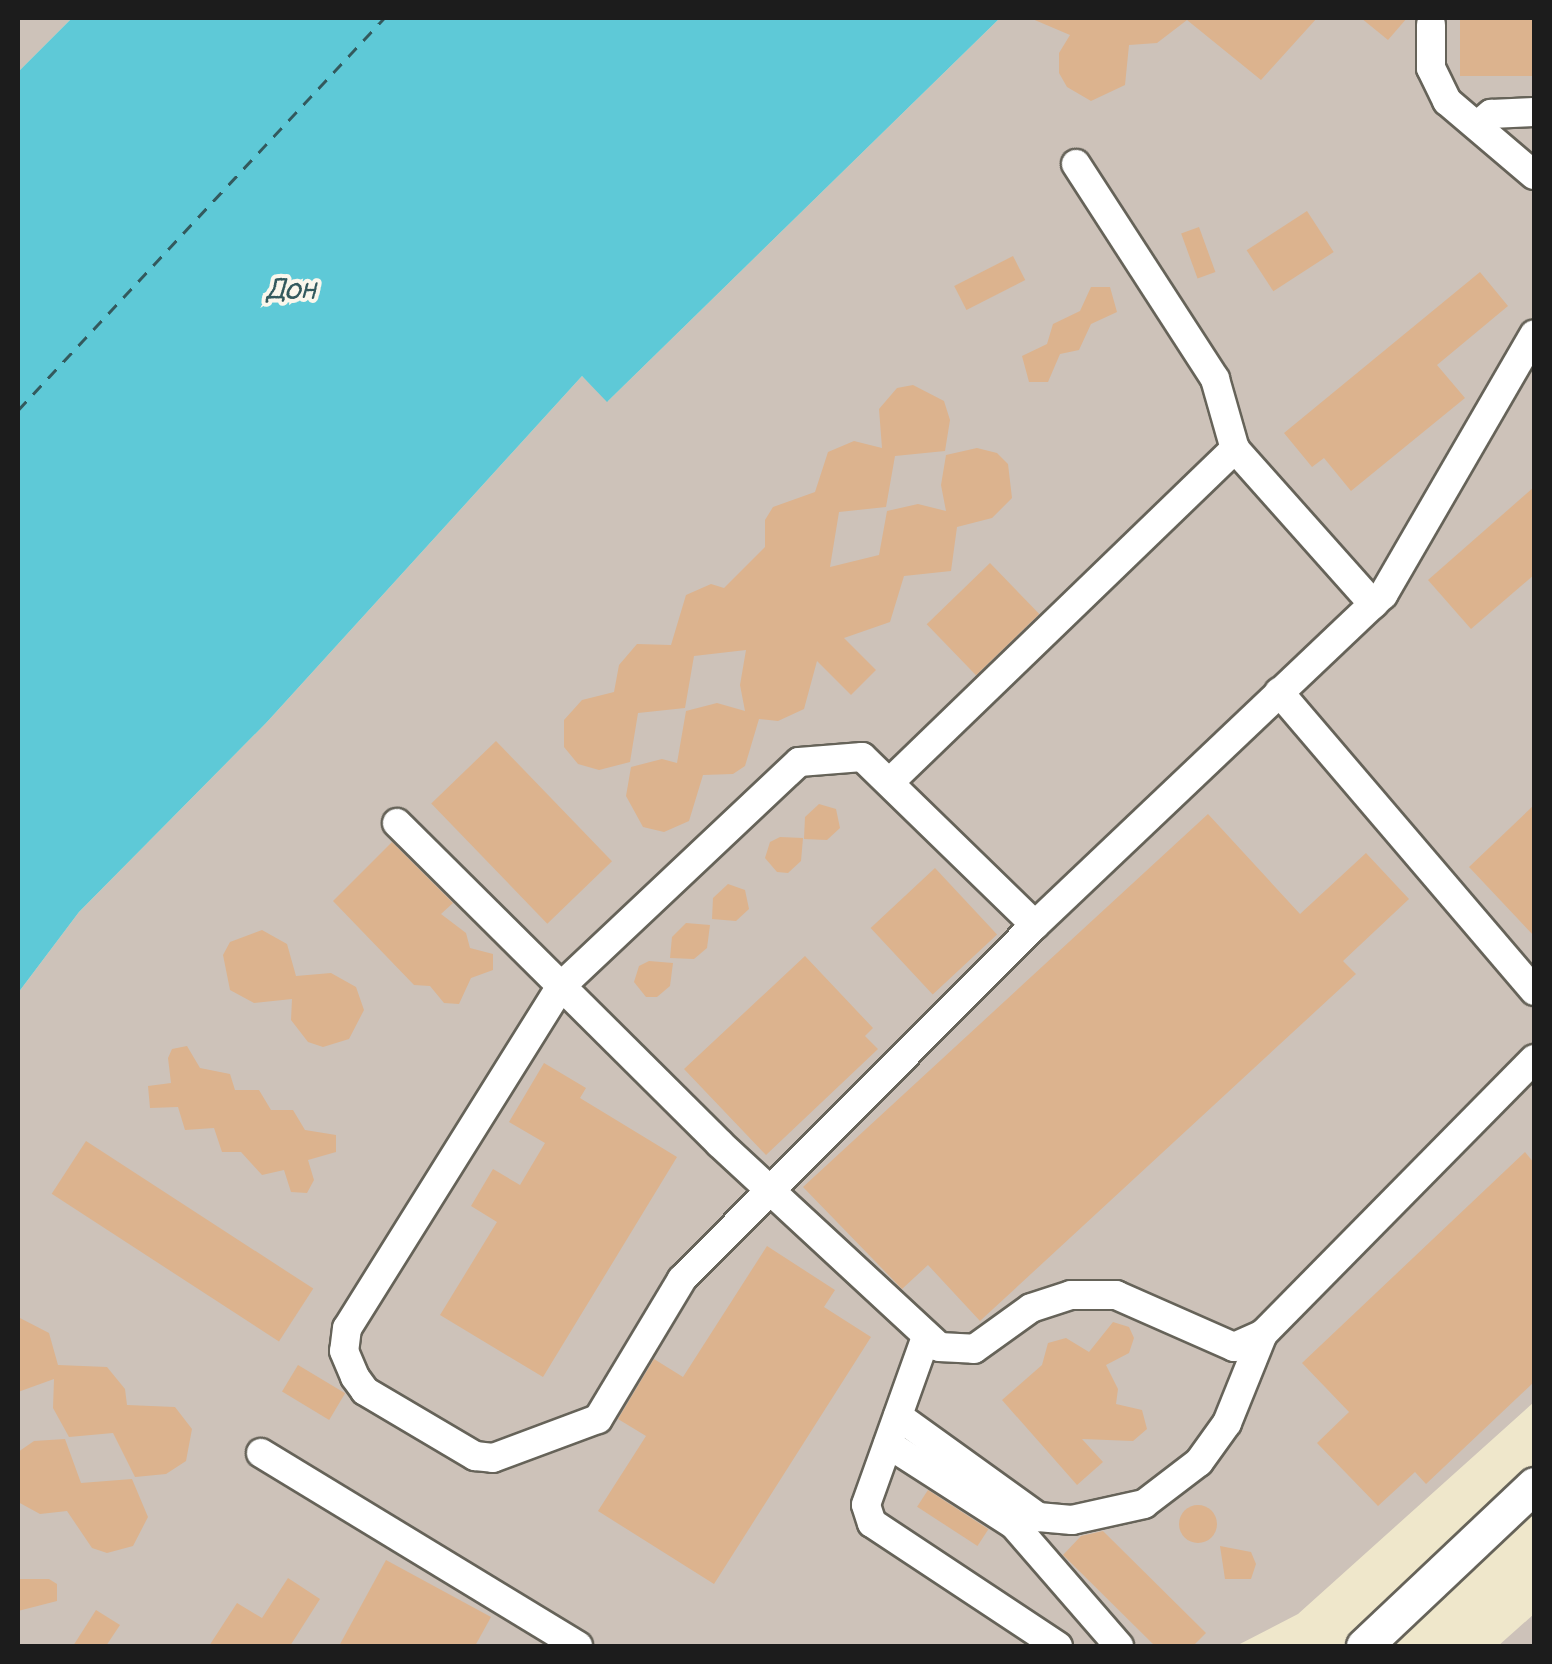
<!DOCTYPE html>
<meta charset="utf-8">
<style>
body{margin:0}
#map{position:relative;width:1552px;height:1664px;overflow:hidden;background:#efe7cb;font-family:Pangolin,sans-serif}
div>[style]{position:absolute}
.industrial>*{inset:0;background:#cdc2b9}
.water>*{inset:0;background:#5ec9d7}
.ferry>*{height:2.5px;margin-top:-1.25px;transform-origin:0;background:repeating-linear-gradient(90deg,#33595d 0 12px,transparent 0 22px)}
.building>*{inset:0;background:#dcb38e;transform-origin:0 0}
.round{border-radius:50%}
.roads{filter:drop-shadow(2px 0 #666359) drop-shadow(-2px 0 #666359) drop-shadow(0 2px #666359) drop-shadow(0 -2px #666359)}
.minor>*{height:28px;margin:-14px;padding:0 14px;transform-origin:14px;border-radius:14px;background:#fff}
.major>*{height:35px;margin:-17.5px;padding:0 17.5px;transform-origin:17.5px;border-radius:17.5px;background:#fff}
span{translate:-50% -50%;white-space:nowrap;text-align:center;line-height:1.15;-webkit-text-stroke:8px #fbf7ec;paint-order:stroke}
.water-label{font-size:30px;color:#33595d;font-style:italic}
.frame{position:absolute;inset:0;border:20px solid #1c1c1c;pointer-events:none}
</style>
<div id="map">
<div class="industrial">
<i style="clip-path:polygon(18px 18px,72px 18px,18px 72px)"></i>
<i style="clip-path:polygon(1000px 18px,1534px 18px,1534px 1402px,1298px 1614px,1236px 1646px,18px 1646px,18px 993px,79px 912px,267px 722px,582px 376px,608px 401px)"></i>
<i style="clip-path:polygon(1534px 1614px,1534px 1646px,1498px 1646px)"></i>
</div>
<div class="water">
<i style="clip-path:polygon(72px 18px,1000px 18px,607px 402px,582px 376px,267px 722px,79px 912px,18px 993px,18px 72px)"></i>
</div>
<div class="ferry">
<i style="left:18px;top:410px;width:536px;rotate:-46.96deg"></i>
</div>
<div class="building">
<i style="clip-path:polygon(1030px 18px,1317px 18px,1261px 80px,1187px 20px,1157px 43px,1129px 45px,1125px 85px,1091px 101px,1067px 87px,1059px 73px,1059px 53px,1070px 35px)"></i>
<i style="clip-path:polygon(1361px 18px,1407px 18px,1388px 40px)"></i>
<i style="left:1460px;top:18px;width:74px;height:58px"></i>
<i style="left:1307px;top:211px;width:49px;height:72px;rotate:57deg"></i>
<i style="left:1199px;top:227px;width:48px;height:19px;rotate:70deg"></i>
<i style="left:1013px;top:256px;width:27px;height:66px;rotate:63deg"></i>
<i style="clip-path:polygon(1480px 272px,1508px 306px,1437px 365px,1465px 398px,1351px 491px,1324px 458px,1312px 467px,1284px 433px)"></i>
<i style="clip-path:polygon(1091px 287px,1110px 287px,1117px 312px,1091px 324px,1079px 350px,1060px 354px,1048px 382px,1029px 382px,1022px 356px,1047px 344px,1053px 324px,1080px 311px)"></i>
<i style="clip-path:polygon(913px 385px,944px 401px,950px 420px,945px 451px,895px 456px,886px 507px,839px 512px,830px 567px,879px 555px,887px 511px,918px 504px,946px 511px,941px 485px,946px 455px,977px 448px,997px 453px,1008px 464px,1012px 498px,992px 518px,957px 527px,951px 571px,904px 576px,890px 622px,844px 638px,876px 670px,851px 695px,817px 661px,804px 709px,778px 721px,759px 719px,745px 766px,733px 774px,703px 775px,689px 821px,664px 832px,643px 827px,626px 796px,631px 767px,662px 759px,677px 763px,686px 711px,717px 703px,745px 711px,740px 685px,746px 650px,694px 656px,685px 708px,638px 713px,630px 762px,599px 770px,578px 764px,564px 747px,564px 720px,582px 700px,614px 692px,619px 665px,637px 644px,671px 645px,686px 595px,711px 584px,724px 588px,765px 547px,765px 520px,773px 507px,815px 492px,828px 452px,854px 441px,882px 448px,879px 409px,897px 388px)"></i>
<i style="clip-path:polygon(1534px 487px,1534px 575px,1471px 629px,1428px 580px)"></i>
<i style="left:990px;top:563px;width:71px;height:88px;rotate:46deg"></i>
<i style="left:496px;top:741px;width:167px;height:90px;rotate:46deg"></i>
<i style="clip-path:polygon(819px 804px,836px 809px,840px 828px,827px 840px,804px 839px,805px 817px)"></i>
<i style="clip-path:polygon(1534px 805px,1534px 936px,1469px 867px)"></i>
<i style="clip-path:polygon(1208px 814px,1300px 914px,1366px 853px,1409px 899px,1343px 961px,1356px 974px,980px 1321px,928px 1265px,902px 1289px,803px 1187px)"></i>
<i style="clip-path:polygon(780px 837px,803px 838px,801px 861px,788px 873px,777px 872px,765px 858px,770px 842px)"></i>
<i style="clip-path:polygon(392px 842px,453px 903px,441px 914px,466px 933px,470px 948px,493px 954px,493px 970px,471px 978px,459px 1004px,444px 1003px,430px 986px,414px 985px,333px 901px)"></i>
<i style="left:935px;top:868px;width:91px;height:88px;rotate:47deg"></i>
<i style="clip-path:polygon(728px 884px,745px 890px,749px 909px,736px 921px,712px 919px,713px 898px)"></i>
<i style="clip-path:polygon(686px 923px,710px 925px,707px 948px,694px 959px,670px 958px,672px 937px)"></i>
<i style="clip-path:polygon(262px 930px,287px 944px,296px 976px,331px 973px,356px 987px,364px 1010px,349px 1039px,323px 1047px,308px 1042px,291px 1020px,292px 999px,254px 1003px,230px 990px,223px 955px,230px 942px)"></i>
<i style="clip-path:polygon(805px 956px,873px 1028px,865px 1036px,878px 1049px,766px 1155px,684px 1069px)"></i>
<i style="clip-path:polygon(649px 961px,673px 963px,670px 986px,657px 997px,646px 997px,634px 982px,639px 966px)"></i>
<i style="clip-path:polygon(187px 1046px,200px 1068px,230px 1074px,235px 1090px,259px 1090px,271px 1110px,293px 1110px,305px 1130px,336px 1135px,336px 1152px,308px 1160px,314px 1180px,307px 1193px,291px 1192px,284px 1170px,262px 1175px,241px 1152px,222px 1152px,214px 1128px,185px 1130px,178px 1107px,150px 1108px,148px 1086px,171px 1083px,168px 1058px,172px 1049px)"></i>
<i style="clip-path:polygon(544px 1063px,586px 1088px,580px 1098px,677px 1157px,543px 1377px,440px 1315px,497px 1222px,471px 1206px,493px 1169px,520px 1185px,545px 1143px,509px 1122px)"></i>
<i style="left:86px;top:1141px;width:271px;height:63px;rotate:33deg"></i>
<i style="clip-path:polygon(1525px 1152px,1534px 1163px,1534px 1382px,1426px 1484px,1415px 1472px,1378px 1506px,1317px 1443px,1349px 1412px,1302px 1363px)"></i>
<i style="clip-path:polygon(767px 1246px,835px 1290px,824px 1307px,871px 1337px,714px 1584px,598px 1511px,646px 1436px,618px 1419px,654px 1359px,683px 1377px)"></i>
<i style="clip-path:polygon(18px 1317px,49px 1333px,58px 1365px,107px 1367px,125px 1389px,127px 1405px,175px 1407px,192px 1429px,186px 1461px,166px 1474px,135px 1477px,113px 1433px,69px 1437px,53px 1408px,54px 1379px,18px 1392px)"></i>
<i style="clip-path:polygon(1113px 1322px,1129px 1327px,1134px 1338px,1129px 1353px,1106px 1365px,1118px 1389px,1116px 1404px,1142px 1410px,1147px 1429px,1133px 1441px,1082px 1439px,1103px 1462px,1077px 1485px,1002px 1400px,1042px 1365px,1048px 1343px,1066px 1338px,1089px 1352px)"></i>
<i style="left:298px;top:1365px;width:55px;height:31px;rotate:31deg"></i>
<i style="clip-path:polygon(65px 1439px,81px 1483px,132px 1479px,148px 1517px,133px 1546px,107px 1553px,92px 1548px,67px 1511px,40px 1514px,18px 1502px,18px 1452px,34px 1441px)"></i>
<i style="left:928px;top:1490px;width:72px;height:20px;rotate:33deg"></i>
<i class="round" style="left:1179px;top:1505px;width:38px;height:38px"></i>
<i style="clip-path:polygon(1103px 1531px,1206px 1633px,1193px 1646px,1155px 1646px,1063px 1555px,1081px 1536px)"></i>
<i style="clip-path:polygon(1220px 1546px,1251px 1552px,1256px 1564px,1251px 1579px,1225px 1579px)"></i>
<i style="clip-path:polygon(386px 1560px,491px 1617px,475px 1646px,339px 1646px)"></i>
<i style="clip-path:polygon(288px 1578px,320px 1599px,290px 1646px,209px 1646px,237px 1603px,262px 1618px)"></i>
<i style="clip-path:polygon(18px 1579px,49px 1579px,57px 1584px,57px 1601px,18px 1611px)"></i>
<i style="clip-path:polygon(96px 1610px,120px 1625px,106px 1646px,73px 1646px)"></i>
</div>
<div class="roads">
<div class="minor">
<i style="left:1431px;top:25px;width:43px;rotate:90deg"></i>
<i style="left:1431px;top:68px;width:37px;rotate:64deg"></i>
<i style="left:1447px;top:101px;width:114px;rotate:40.4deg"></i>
<i style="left:1479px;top:124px;width:16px;rotate:-40deg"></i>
<i style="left:1491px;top:114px;width:43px;rotate:-2.7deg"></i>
<i style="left:1076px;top:164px;width:256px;rotate:57.1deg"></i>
<i style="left:1215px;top:379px;width:73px;rotate:74.1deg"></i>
<i style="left:1235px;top:449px;width:208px;rotate:48.3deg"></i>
<i style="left:1279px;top:692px;width:393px;rotate:49.5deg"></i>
<i style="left:892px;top:780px;width:477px;rotate:-44deg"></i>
<i style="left:397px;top:823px;width:454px;rotate:44.8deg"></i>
<i style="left:719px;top:1143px;width:300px;rotate:42.8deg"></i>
<i style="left:939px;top:1347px;width:35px;rotate:3deg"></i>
<i style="left:974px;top:1349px;width:70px;rotate:-35.7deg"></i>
<i style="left:1031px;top:1308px;width:42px;rotate:-18deg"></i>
<i style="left:1071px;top:1295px;width:45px"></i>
<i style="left:1116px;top:1295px;width:129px;rotate:23.8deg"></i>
<i style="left:1234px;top:1347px;width:32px;rotate:-24deg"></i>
<i style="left:1263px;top:1334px;width:386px;rotate:-45.4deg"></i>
<i style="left:1035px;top:925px;width:241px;rotate:-135.8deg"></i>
<i style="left:862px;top:757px;width:63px;rotate:175.5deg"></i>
<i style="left:799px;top:762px;width:327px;rotate:136.7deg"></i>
<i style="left:561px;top:986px;width:403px;rotate:122deg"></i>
<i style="left:347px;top:1328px;width:23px;rotate:97deg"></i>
<i style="left:344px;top:1351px;width:28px;rotate:67deg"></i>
<i style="left:355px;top:1377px;width:17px;rotate:54deg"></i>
<i style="left:365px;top:1391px;width:128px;rotate:30.6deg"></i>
<i style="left:475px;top:1456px;width:18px;rotate:6deg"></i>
<i style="left:493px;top:1458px;width:112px;rotate:-20.4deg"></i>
<i style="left:598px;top:1419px;width:163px;rotate:-59deg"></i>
<i style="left:682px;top:1279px;width:500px;rotate:-45.1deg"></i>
<i style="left:1035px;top:925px;width:480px;rotate:-43.5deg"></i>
<i style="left:1383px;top:595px;width:301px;rotate:-59.9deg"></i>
<i style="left:926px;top:1337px;width:178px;rotate:109.7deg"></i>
<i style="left:866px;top:1505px;width:19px;rotate:72deg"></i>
<i style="left:872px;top:1523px;width:223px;rotate:33.5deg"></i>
<i style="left:898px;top:1416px;width:173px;rotate:35.8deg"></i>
<i style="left:1038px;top:1517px;width:34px;rotate:5deg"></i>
<i style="left:1072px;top:1520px;width:74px;rotate:-12.5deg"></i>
<i style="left:1144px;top:1504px;width:69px;rotate:-37.4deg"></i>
<i style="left:1199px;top:1462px;width:48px;rotate:-54.3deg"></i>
<i style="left:1227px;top:1423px;width:96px;rotate:-68deg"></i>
<i style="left:888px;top:1444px;width:150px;rotate:32.7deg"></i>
<i style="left:1014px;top:1525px;width:160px;rotate:49deg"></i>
<i style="left:261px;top:1453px;width:371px;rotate:31.3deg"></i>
</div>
<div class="major">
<i style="left:1364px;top:1646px;width:234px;rotate:-43.4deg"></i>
</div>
</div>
<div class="water-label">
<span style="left:291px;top:290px">Дон</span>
</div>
<div class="frame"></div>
</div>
